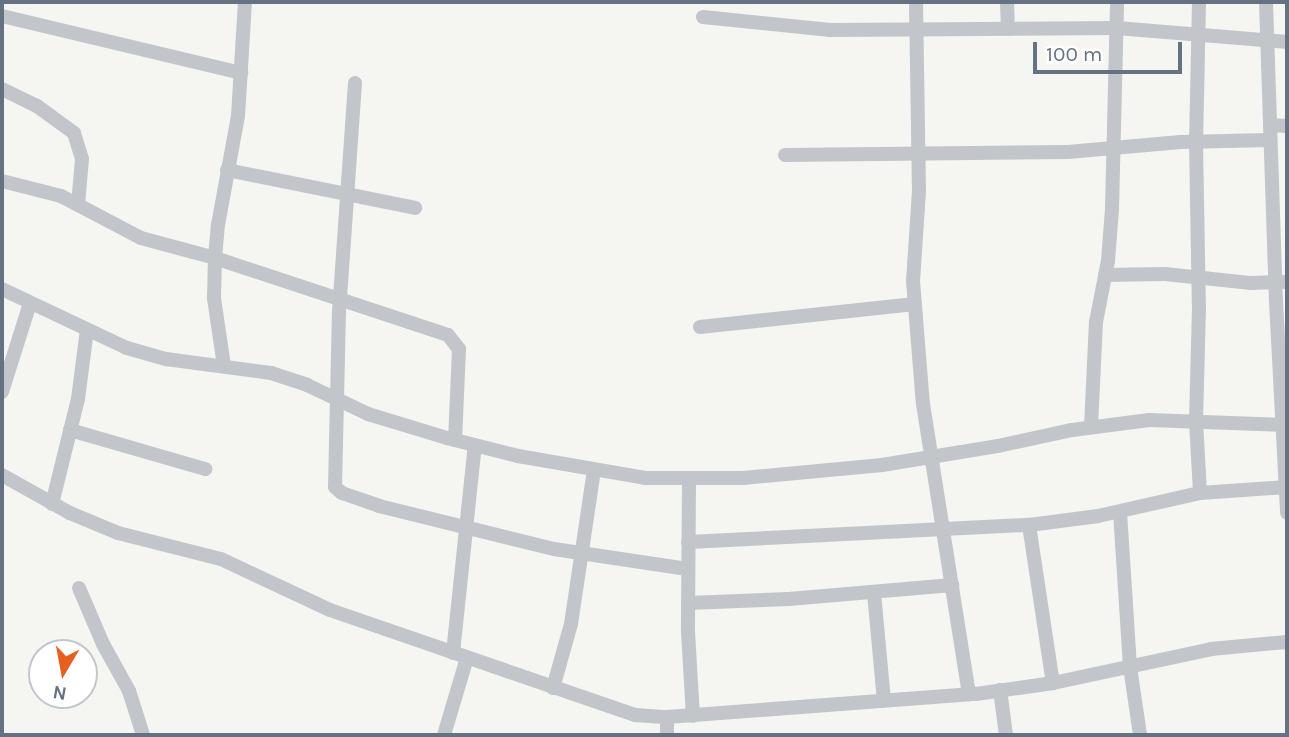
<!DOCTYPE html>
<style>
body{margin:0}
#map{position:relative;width:1289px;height:737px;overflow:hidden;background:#f5f5f1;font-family:Karla,sans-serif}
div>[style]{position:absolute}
.minor>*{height:14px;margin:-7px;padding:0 7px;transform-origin:7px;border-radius:7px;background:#c2c5c9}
span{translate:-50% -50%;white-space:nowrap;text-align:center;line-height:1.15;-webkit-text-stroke:7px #fff;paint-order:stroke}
.frame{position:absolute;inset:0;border:4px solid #647283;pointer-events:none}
.north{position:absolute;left:28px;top:639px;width:70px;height:70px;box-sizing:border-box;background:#fff;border:2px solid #c1c7cd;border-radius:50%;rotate:190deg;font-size:19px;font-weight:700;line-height:28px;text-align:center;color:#647283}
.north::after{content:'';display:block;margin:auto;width:24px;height:32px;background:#e55f21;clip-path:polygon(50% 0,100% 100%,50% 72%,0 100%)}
.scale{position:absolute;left:1033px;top:42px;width:149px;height:32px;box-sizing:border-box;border:4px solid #647283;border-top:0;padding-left:9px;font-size:21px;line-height:24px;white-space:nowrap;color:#647283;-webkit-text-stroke:5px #fff;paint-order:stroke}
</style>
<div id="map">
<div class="minor">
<i style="left:916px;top:2px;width:189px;rotate:89.1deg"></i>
<i style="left:919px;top:191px;width:90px;rotate:93.8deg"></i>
<i style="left:913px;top:281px;width:123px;rotate:85.4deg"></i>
<i style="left:923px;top:404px;width:294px;rotate:81deg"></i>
<i style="left:1007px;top:2px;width:27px;rotate:88deg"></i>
<i style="left:1199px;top:2px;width:140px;rotate:91.2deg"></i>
<i style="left:1196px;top:142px;width:165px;rotate:89deg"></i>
<i style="left:1199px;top:307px;width:114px;rotate:91.5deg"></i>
<i style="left:1196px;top:421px;width:72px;rotate:86.8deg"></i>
<i style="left:1266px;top:2px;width:299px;rotate:88.1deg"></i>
<i style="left:1276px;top:301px;width:212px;rotate:87deg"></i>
<i style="left:2px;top:16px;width:246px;rotate:13.4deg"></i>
<i style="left:703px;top:17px;width:128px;rotate:5.8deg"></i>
<i style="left:830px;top:30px;width:287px;rotate:-0.4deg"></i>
<i style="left:1117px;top:28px;width:171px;rotate:4.7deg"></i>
<i style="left:355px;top:83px;width:229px;rotate:94deg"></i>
<i style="left:339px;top:311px;width:176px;rotate:91.3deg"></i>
<i style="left:335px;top:487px;width:9px;rotate:41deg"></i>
<i style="left:342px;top:493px;width:39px;rotate:19deg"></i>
<i style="left:379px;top:506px;width:180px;rotate:13.8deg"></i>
<i style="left:554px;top:549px;width:135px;rotate:8.5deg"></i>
<i style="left:2px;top:89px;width:39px;rotate:26deg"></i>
<i style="left:37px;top:106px;width:46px;rotate:36.1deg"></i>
<i style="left:74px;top:133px;width:27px;rotate:73deg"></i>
<i style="left:82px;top:159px;width:46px;rotate:95deg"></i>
<i style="left:1270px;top:125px;width:17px;rotate:3deg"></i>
<i style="left:785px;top:155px;width:283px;rotate:-0.6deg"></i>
<i style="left:1068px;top:152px;width:113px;rotate:-5.1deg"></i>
<i style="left:1181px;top:142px;width:89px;rotate:-1.3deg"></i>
<i style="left:227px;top:170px;width:192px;rotate:11.4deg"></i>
<i style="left:2px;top:181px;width:61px;rotate:14.3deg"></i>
<i style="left:61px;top:196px;width:90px;rotate:27.7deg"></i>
<i style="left:141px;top:238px;width:77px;rotate:15.1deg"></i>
<i style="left:215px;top:258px;width:245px;rotate:18.3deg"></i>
<i style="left:448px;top:335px;width:18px;rotate:52deg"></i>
<i style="left:459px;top:349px;width:91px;rotate:92.5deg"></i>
<i style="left:1105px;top:275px;width:60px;rotate:-1deg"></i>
<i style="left:1165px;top:274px;width:85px;rotate:6deg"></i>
<i style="left:1250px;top:283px;width:37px;rotate:-2deg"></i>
<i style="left:2px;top:289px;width:138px;rotate:25.3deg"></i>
<i style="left:127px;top:348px;width:41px;rotate:15.8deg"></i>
<i style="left:166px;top:359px;width:106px;rotate:7.6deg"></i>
<i style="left:271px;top:373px;width:38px;rotate:18deg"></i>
<i style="left:307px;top:385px;width:68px;rotate:25.4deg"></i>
<i style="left:368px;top:414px;width:83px;rotate:16.9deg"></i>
<i style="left:447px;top:438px;width:73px;rotate:14.2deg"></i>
<i style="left:518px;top:456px;width:129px;rotate:9.8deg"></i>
<i style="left:645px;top:478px;width:98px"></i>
<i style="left:743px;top:478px;width:140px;rotate:-5.3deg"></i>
<i style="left:882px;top:465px;width:118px;rotate:-9.3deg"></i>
<i style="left:998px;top:446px;width:76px;rotate:-12.2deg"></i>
<i style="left:1072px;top:430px;width:78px;rotate:-7.4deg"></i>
<i style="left:1149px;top:420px;width:138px;rotate:2.1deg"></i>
<i style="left:700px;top:327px;width:216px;rotate:-6.1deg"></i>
<i style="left:224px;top:366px;width:69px;rotate:-98.4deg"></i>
<i style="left:214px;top:298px;width:40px;rotate:-88.6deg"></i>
<i style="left:215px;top:258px;width:33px;rotate:-85deg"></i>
<i style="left:218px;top:225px;width:111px;rotate:-79.6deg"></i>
<i style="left:238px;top:116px;width:114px;rotate:-86.5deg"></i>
<i style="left:2px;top:392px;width:93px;rotate:-72.5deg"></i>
<i style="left:1091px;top:427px;width:105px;rotate:-87.3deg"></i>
<i style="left:1096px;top:322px;width:62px;rotate:-78.9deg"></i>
<i style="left:1108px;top:261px;width:52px;rotate:-85.6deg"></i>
<i style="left:1112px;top:209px;width:207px;rotate:-88.6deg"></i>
<i style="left:70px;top:430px;width:141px;rotate:16.1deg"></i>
<i style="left:2px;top:475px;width:78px;rotate:29.2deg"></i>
<i style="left:70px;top:513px;width:52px;rotate:22.6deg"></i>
<i style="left:118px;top:533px;width:106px;rotate:14.2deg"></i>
<i style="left:221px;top:559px;width:120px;rotate:25.1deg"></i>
<i style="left:330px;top:610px;width:323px;rotate:19deg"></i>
<i style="left:635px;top:715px;width:32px;rotate:4deg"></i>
<i style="left:667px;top:717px;width:310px;rotate:-4.3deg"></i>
<i style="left:976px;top:694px;width:78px;rotate:-8.1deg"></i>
<i style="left:1053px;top:683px;width:162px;rotate:-12.1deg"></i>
<i style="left:1211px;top:649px;width:76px;rotate:-5.3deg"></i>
<i style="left:689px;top:480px;width:152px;rotate:90.4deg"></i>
<i style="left:688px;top:632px;width:84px;rotate:86.6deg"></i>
<i style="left:52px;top:504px;width:108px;rotate:-76.1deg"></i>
<i style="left:78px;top:399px;width:70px;rotate:-82.6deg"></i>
<i style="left:1120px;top:512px;width:155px;rotate:86.3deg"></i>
<i style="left:1130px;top:667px;width:69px;rotate:81.6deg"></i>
<i style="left:1029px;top:525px;width:160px;rotate:81.4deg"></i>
<i style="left:688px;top:542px;width:341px;rotate:-2.9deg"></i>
<i style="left:1029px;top:525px;width:70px;rotate:-7.4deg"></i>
<i style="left:1098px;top:516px;width:105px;rotate:-12.7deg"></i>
<i style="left:1200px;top:493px;width:87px;rotate:-3.9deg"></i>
<i style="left:79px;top:588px;width:61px;rotate:66.8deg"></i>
<i style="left:103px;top:644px;width:54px;rotate:61deg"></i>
<i style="left:129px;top:691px;width:46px;rotate:72.3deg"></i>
<i style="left:874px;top:593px;width:108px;rotate:84.7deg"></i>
<i style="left:688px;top:603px;width:101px;rotate:-2.3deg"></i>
<i style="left:789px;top:599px;width:164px;rotate:-4.9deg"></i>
<i style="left:453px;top:653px;width:209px;rotate:-84deg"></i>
<i style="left:553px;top:688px;width:66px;rotate:-74.3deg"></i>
<i style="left:571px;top:624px;width:156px;rotate:-81.5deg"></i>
<i style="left:1000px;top:690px;width:45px;rotate:82.4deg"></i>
<i style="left:667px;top:717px;width:18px;rotate:90deg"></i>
<i style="left:444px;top:735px;width:80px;rotate:-73.4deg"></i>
</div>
<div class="frame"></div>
<div class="north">N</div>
<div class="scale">100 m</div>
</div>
